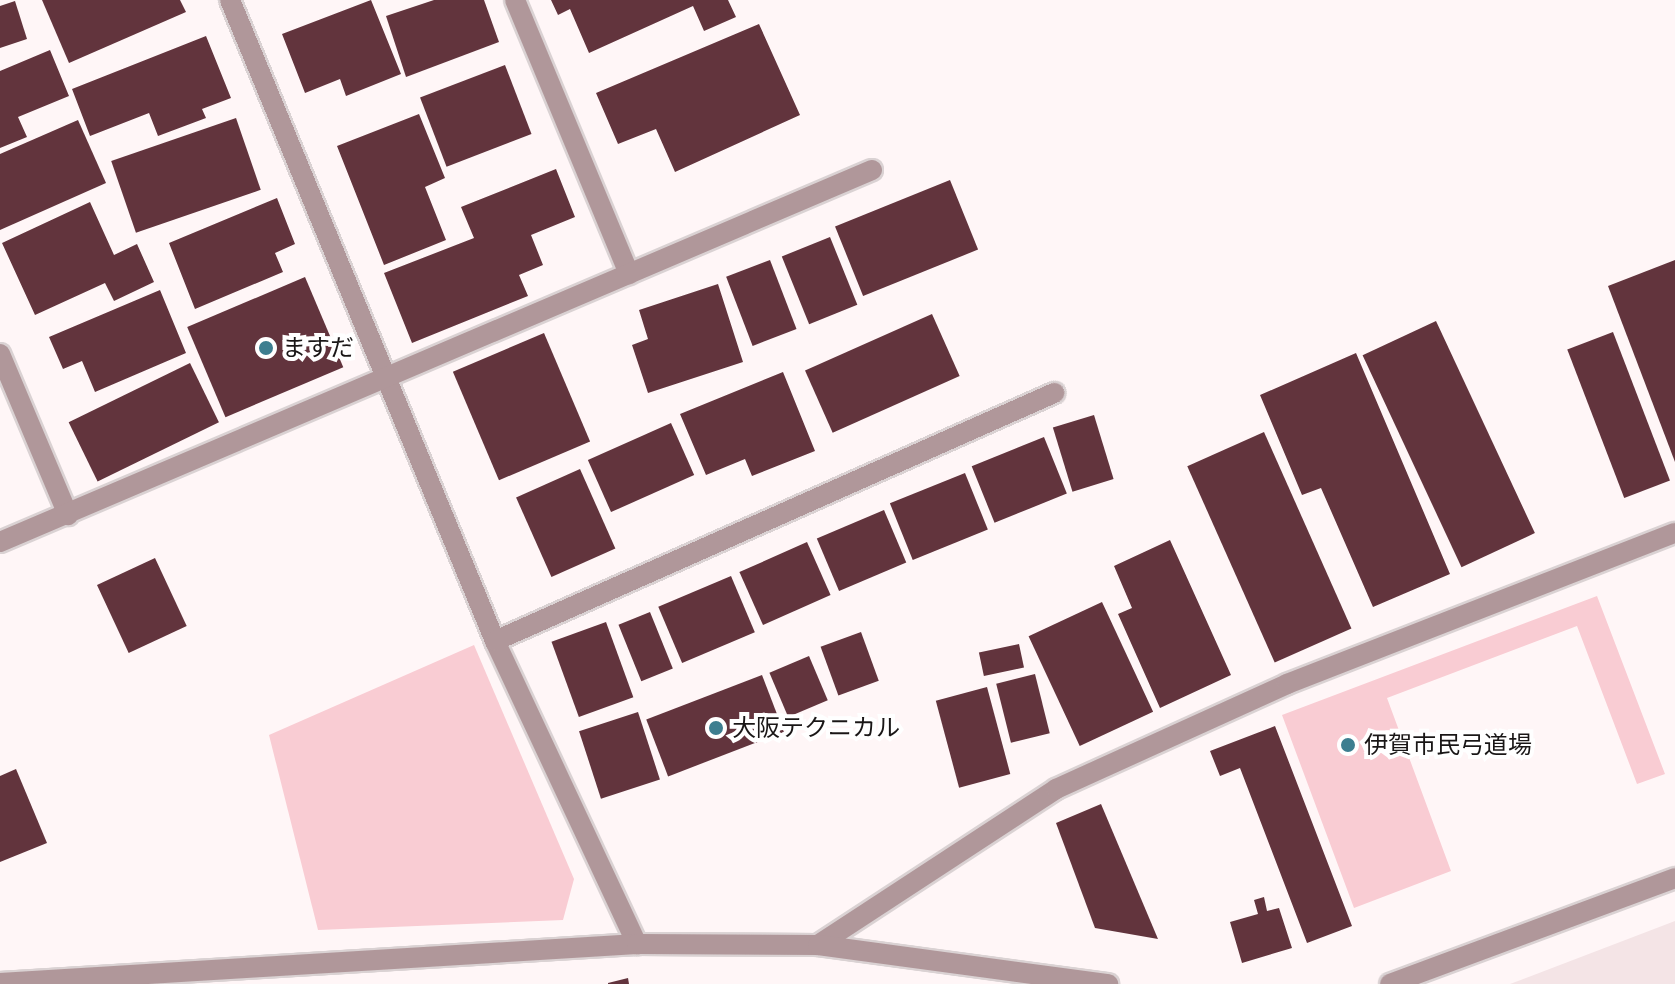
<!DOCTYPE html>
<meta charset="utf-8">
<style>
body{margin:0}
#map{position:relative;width:1675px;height:984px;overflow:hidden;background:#fff6f7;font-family:Arial,"Noto Sans JP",sans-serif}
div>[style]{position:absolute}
.built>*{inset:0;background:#f4e4e6}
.green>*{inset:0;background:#f9ccd3}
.building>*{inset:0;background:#62343d;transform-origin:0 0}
.roads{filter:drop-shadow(2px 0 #dad2d3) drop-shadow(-2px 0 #dad2d3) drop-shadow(0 2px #dad2d3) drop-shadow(0 -2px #dad2d3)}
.minor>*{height:20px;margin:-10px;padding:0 10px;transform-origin:10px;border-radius:10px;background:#b0979a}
.dots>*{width:22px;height:22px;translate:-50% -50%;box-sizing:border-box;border:4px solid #fff;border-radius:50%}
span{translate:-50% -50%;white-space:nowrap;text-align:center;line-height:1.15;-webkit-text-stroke:8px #fff;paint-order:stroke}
.poi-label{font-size:24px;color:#191616}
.left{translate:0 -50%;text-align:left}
</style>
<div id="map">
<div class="built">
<i style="clip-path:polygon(1675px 921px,1675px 984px,1510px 984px)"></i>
</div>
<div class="green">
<i style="clip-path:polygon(1597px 596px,1665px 774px,1637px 784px,1577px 626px,1387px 698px,1451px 871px,1354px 908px,1282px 715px)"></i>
<i style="clip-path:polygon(474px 645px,574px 879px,563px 920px,318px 930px,269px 735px)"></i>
</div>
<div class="building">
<i style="clip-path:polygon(42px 0,180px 0,186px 12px,69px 63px)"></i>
<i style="clip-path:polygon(371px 0,401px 74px,346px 96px,340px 79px,305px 93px,282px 34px)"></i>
<i style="clip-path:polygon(434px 0,484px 0,499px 42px,406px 77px,386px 16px)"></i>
<i style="clip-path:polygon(551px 0,728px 0,736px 17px,704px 31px,693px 6px,589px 53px,570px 9px,558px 15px)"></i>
<i style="clip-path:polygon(15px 1px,27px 39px,0 48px,0 6px)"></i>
<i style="clip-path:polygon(759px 24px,800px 115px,675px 172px,656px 129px,618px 144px,596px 93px)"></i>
<i style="clip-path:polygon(206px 36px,231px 98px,202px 109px,206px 118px,158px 136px,149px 113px,90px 136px,72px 89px)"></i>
<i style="clip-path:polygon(50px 50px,69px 96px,18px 117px,27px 137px,0 148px,0 71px)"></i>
<i style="left:505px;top:65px;width:74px;height:91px;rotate:69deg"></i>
<i style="clip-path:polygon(419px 114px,445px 178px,425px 187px,446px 240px,384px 265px,337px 146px)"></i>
<i style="left:236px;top:118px;width:76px;height:132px;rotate:71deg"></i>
<i style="clip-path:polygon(78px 120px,106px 183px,0 230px,0 154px)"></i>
<i style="clip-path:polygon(556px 169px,575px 217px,531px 235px,543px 265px,519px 275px,528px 296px,412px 343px,384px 273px,474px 238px,461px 207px)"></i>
<i style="left:950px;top:180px;width:75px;height:124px;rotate:68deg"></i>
<i style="clip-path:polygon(277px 198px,295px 244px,275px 253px,283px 272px,195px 309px,169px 243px)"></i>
<i style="clip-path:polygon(90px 202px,114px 255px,137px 244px,154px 282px,114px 301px,105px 283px,35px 315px,2px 243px)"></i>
<i style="left:830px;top:237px;width:73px;height:52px;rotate:68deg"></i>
<i style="left:770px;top:260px;width:74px;height:47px;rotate:69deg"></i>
<i style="clip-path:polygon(1675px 260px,1675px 462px,1608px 286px)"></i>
<i style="left:305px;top:277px;width:98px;height:128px;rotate:67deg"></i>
<i style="clip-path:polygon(718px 284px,743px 362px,648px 393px,632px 345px,648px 339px,639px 310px)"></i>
<i style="clip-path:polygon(160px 290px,186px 353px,95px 392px,82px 361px,63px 369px,49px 337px)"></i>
<i style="left:932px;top:314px;width:68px;height:139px;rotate:66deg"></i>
<i style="left:1436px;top:321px;width:234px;height:81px;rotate:65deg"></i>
<i style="left:1613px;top:332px;width:159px;height:49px;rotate:69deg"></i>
<i style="left:544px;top:333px;width:118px;height:99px;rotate:67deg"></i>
<i style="clip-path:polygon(1356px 353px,1450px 574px,1373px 607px,1321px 488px,1302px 495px,1260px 395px)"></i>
<i style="left:190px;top:363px;width:66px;height:135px;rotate:64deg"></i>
<i style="clip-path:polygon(783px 372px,815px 451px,752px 476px,745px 459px,706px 475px,680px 414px)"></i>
<i style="left:1094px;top:415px;width:67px;height:43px;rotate:73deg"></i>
<i style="left:671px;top:423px;width:57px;height:91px;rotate:66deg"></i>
<i style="left:1264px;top:432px;width:215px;height:84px;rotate:66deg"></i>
<i style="left:1044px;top:437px;width:61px;height:78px;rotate:68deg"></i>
<i style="left:580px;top:469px;width:87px;height:70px;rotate:66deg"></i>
<i style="left:965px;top:473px;width:61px;height:81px;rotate:68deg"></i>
<i style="left:884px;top:510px;width:57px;height:73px;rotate:67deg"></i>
<i style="clip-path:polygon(1170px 540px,1231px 675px,1160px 708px,1118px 614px,1132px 608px,1114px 566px)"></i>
<i style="left:807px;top:542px;width:58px;height:74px;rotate:66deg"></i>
<i style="left:155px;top:558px;width:75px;height:64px;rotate:65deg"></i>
<i style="left:731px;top:576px;width:61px;height:79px;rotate:67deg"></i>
<i style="left:1102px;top:602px;width:121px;height:81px;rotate:65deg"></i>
<i style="left:650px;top:612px;width:61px;height:34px;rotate:68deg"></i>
<i style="left:606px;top:622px;width:80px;height:58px;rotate:70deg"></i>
<i style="left:861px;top:632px;width:52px;height:43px;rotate:70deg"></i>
<i style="left:1019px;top:644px;width:24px;height:41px;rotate:78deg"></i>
<i style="left:809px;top:656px;width:48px;height:43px;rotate:67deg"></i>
<i style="left:1035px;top:674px;width:61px;height:40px;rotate:76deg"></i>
<i style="left:762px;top:675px;width:61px;height:124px;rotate:69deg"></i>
<i style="left:987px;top:687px;width:90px;height:53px;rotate:75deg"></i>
<i style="left:638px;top:712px;width:71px;height:62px;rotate:72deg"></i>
<i style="clip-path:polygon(1275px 726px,1352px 926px,1307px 943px,1240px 768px,1220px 776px,1210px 751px)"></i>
<i style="clip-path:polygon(16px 769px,47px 843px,0 862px,0 776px)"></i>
<i style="clip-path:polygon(1101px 804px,1158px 939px,1095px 928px,1056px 823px)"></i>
<i style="clip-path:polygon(1264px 897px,1267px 911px,1279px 908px,1292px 948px,1242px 963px,1230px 922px,1258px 914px,1254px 900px)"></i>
<i style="clip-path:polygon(628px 978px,629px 984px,608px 984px,608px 983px)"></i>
</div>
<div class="roads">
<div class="minor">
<i style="left:230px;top:0;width:694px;rotate:67.54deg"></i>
<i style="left:495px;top:641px;width:335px;rotate:64.9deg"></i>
<i style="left:515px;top:0;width:297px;rotate:67.4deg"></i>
<i style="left:0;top:354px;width:175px;rotate:67.1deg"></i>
<i style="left:0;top:542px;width:948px;rotate:-23.1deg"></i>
<i style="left:495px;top:641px;width:612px;rotate:-23.92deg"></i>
<i style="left:818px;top:945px;width:285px;rotate:-33.2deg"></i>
<i style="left:1056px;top:789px;width:254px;rotate:-24.4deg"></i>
<i style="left:1287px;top:684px;width:416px;rotate:-21.3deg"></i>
<i style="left:0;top:983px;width:638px;rotate:-3.5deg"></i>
<i style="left:637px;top:944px;width:181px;rotate:0.3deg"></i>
<i style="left:818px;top:945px;width:293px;rotate:7.7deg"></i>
<i style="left:1390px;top:984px;width:304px;rotate:-20.4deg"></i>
</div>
</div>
<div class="dots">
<i style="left:266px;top:348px;background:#3d7e90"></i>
<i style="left:716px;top:728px;background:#3d7e90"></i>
<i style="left:1348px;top:745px;background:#3d7e90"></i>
</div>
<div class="poi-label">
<span class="left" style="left:282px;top:348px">ますだ</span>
<span class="left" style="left:732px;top:728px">大阪テクニカル</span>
<span class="left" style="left:1364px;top:745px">伊賀市民弓道場</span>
</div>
</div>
